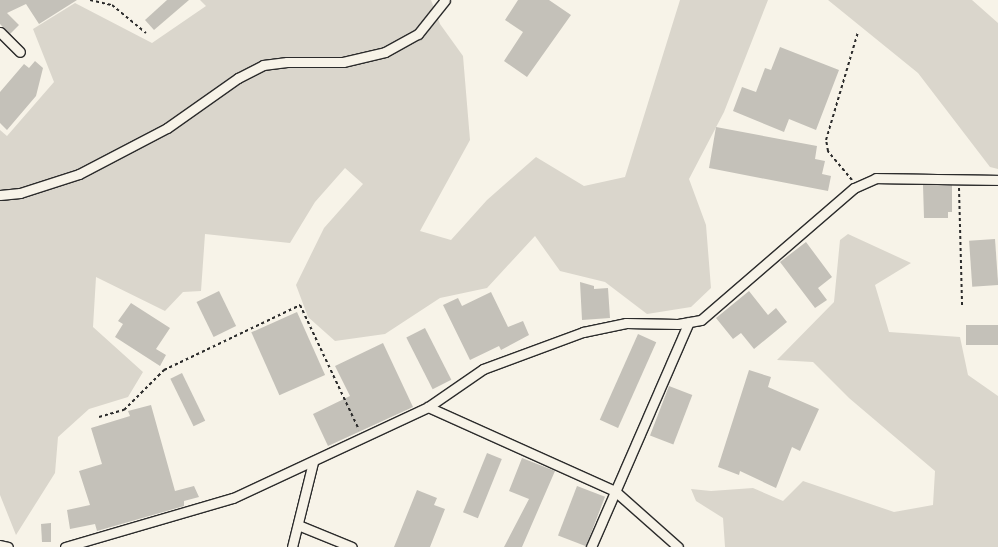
<!DOCTYPE html>
<style>
body{margin:0}
#map{position:relative;width:998px;height:547px;overflow:hidden;background:#f7f3e8;font-family:"Balsamiq Sans",sans-serif}
div>[style]{position:absolute}
.green>*{inset:0;background:#dad6cc}
.building>*{inset:0;background:#c4c1b9;transform-origin:0 0}
.path>*{height:2px;margin-top:-1px;transform-origin:0;background:repeating-linear-gradient(90deg,#2b2b2b 0 3px,transparent 0 6px)}
.roads{filter:drop-shadow(1px 0 #2b2b2b) drop-shadow(-1px 0 #2b2b2b) drop-shadow(0 1px #2b2b2b) drop-shadow(0 -1px #2b2b2b)}
.minor>*{height:9px;margin:-4.5px;padding:0 4.5px;transform-origin:4.5px;border-radius:4.5px;background:#f7f3e8}
span{translate:-50% -50%;white-space:nowrap;text-align:center;line-height:1.15;-webkit-text-stroke:4px #f7f3e8;paint-order:stroke}
</style>
<div id="map">
<div class="green">
<i style="clip-path:polygon(200px 0,431px 0,440px 24px,463px 56px,470px 140px,420px 231px,451px 240px,487px 200px,536px 157px,584px 186px,625px 177px,680px 0,768px 0,724px 112px,689px 179px,706px 225px,711px 288px,691px 307px,647px 314px,605px 282px,560px 271px,535px 236px,487px 288px,440px 298px,385px 334px,335px 341px,308px 317px,296px 285px,324px 228px,363px 184px,345px 168px,315px 202px,290px 243px,205px 234px,201px 291px,183px 292px,165px 311px,96px 277px,93px 327px,143px 372px,128px 397px,89px 409px,58px 437px,55px 473px,16px 535px,0 495px,0 130px,7px 136px,54px 82px,33px 29px,75px 3px,152px 43px,206px 6px)"></i>
<i style="clip-path:polygon(828px 0,972px 0,998px 23px,998px 169px,990px 167px,918px 73px)"></i>
<i style="clip-path:polygon(848px 234px,911px 263px,875px 285px,889px 332px,960px 337px,968px 375px,998px 396px,998px 547px,725px 547px,723px 518px,696px 501px,691px 489px,711px 491px,753px 488px,783px 501px,803px 481px,894px 512px,933px 505px,935px 471px,849px 398px,813px 362px,777px 360px,834px 302px,840px 240px)"></i>
</div>
<div class="building">
<i style="clip-path:polygon(0 0,77px 0,39px 24px,26px 4px,7px 13px,19px 25px,10px 34px,0 24px)"></i>
<i style="clip-path:polygon(167px 0,189px 0,154px 30px,145px 20px)"></i>
<i style="clip-path:polygon(518px 0,549px 0,571px 15px,527px 77px,504px 61px,523px 32px,505px 20px)"></i>
<i style="clip-path:polygon(780px 47px,839px 70px,816px 130px,789px 119px,784px 132px,733px 111px,742px 87px,756px 92px,765px 68px,771px 70px)"></i>
<i style="clip-path:polygon(35px 61px,43px 68px,36px 96px,7px 130px,0 123px,0 92px,24px 64px,29px 68px)"></i>
<i style="clip-path:polygon(716px 127px,817px 146px,815px 159px,825px 161px,822px 174px,831px 176px,828px 191px,709px 168px)"></i>
<i style="clip-path:polygon(923px 185px,952px 185px,952px 212px,948px 212px,948px 218px,924px 218px)"></i>
<i style="left:995px;top:239px;width:46px;height:26px;rotate:86deg"></i>
<i style="clip-path:polygon(806px 242px,832px 277px,818px 288px,827px 300px,815px 308px,780px 262px)"></i>
<i style="clip-path:polygon(580px 282px,594px 286px,594px 289px,608px 288px,610px 318px,582px 320px)"></i>
<i style="left:219px;top:291px;width:39px;height:25px;rotate:64deg"></i>
<i style="clip-path:polygon(749px 291px,768px 315px,776px 308px,787px 322px,754px 349px,741px 333px,733px 339px,716px 318px)"></i>
<i style="clip-path:polygon(491px 292px,508px 327px,523px 321px,529px 335px,501px 350px,499px 346px,470px 360px,443px 305px,458px 298px,462px 306px)"></i>
<i style="clip-path:polygon(131px 303px,170px 328px,156px 349px,166px 355px,160px 366px,115px 337px,123px 324px,118px 321px)"></i>
<i style="left:297px;top:312px;width:69px;height:50px;rotate:66deg"></i>
<i style="left:998px;top:325px;width:20px;height:32px;rotate:90deg"></i>
<i style="left:425px;top:328px;width:58px;height:21px;rotate:63deg"></i>
<i style="left:638px;top:334px;width:20px;height:94px;rotate:24deg"></i>
<i style="clip-path:polygon(383px 343px,413px 407px,328px 446px,313px 414px,350px 396px,335px 366px)"></i>
<i style="clip-path:polygon(749px 370px,771px 377px,768px 387px,819px 409px,800px 451px,792px 447px,776px 488px,740px 471px,739px 475px,718px 467px)"></i>
<i style="left:182px;top:373px;width:53px;height:13px;rotate:64deg"></i>
<i style="left:669px;top:386px;width:25px;height:53px;rotate:21deg"></i>
<i style="clip-path:polygon(151px 405px,175px 491px,194px 486px,199px 497px,184px 501px,184px 506px,97px 531px,95px 524px,70px 529px,67px 510px,90px 505px,79px 471px,102px 464px,91px 428px,130px 416px,128px 411px)"></i>
<i style="left:487px;top:453px;width:16px;height:64px;rotate:22deg"></i>
<i style="clip-path:polygon(522px 458px,555px 471px,522px 547px,504px 547px,529px 499px,509px 491px)"></i>
<i style="left:577px;top:486px;width:30px;height:53px;rotate:21deg"></i>
<i style="clip-path:polygon(417px 490px,437px 498px,434px 505px,445px 509px,430px 547px,394px 547px)"></i>
<i style="clip-path:polygon(51px 523px,51px 542px,42px 542px,41px 524px)"></i>
</div>
<div class="path">
<i style="left:90px;top:0;width:23px;rotate:13deg"></i>
<i style="left:112px;top:5px;width:44px;rotate:39.5deg"></i>
<i style="left:852px;top:180px;width:38px;rotate:-130deg"></i>
<i style="left:828px;top:151px;width:11px;rotate:-100deg"></i>
<i style="left:826px;top:140px;width:113px;rotate:-73.5deg"></i>
<i style="left:959px;top:188px;width:117px;rotate:88.5deg"></i>
<i style="left:99px;top:417px;width:26px;rotate:-16deg"></i>
<i style="left:124px;top:410px;width:57px;rotate:-45deg"></i>
<i style="left:164px;top:370px;width:151px;rotate:-25.5deg"></i>
<i style="left:300px;top:305px;width:138px;rotate:64.7deg"></i>
</div>
<div class="roads">
<div class="minor">
<i style="left:0;top:32px;width:28px;rotate:45deg"></i>
<i style="left:0;top:195px;width:20px;rotate:-6deg"></i>
<i style="left:20px;top:193px;width:62px;rotate:-17.9deg"></i>
<i style="left:79px;top:174px;width:99px;rotate:-27.6deg"></i>
<i style="left:167px;top:128px;width:87px;rotate:-35.2deg"></i>
<i style="left:238px;top:78px;width:28px;rotate:-27deg"></i>
<i style="left:263px;top:65px;width:24px;rotate:-7deg"></i>
<i style="left:287px;top:62px;width:56px"></i>
<i style="left:343px;top:62px;width:43px;rotate:-13.4deg"></i>
<i style="left:385px;top:52px;width:38px;rotate:-29deg"></i>
<i style="left:418px;top:34px;width:43px;rotate:-51.5deg"></i>
<i style="left:428px;top:407px;width:205px;rotate:24.2deg"></i>
<i style="left:615px;top:491px;width:84px;rotate:41.6deg"></i>
<i style="left:298px;top:525px;width:58px;rotate:22.2deg"></i>
<i style="left:0;top:545px;width:8px;rotate:14deg"></i>
<i style="left:65px;top:547px;width:175px;rotate:-16.3deg"></i>
<i style="left:233px;top:498px;width:215px;rotate:-25deg"></i>
<i style="left:428px;top:407px;width:67px;rotate:-34.6deg"></i>
<i style="left:483px;top:369px;width:107px;rotate:-20.3deg"></i>
<i style="left:583px;top:332px;width:44px;rotate:-11.8deg"></i>
<i style="left:626px;top:323px;width:52px;rotate:1.1deg"></i>
<i style="left:678px;top:324px;width:23px;rotate:-10deg"></i>
<i style="left:701px;top:320px;width:202px;rotate:-40.8deg"></i>
<i style="left:854px;top:188px;width:24px;rotate:-24deg"></i>
<i style="left:876px;top:178px;width:122px;rotate:0.9deg"></i>
<i style="left:292px;top:547px;width:88px;rotate:-76.1deg"></i>
<i style="left:591px;top:547px;width:245px;rotate:-66.5deg"></i>
</div>
</div>
</div>
